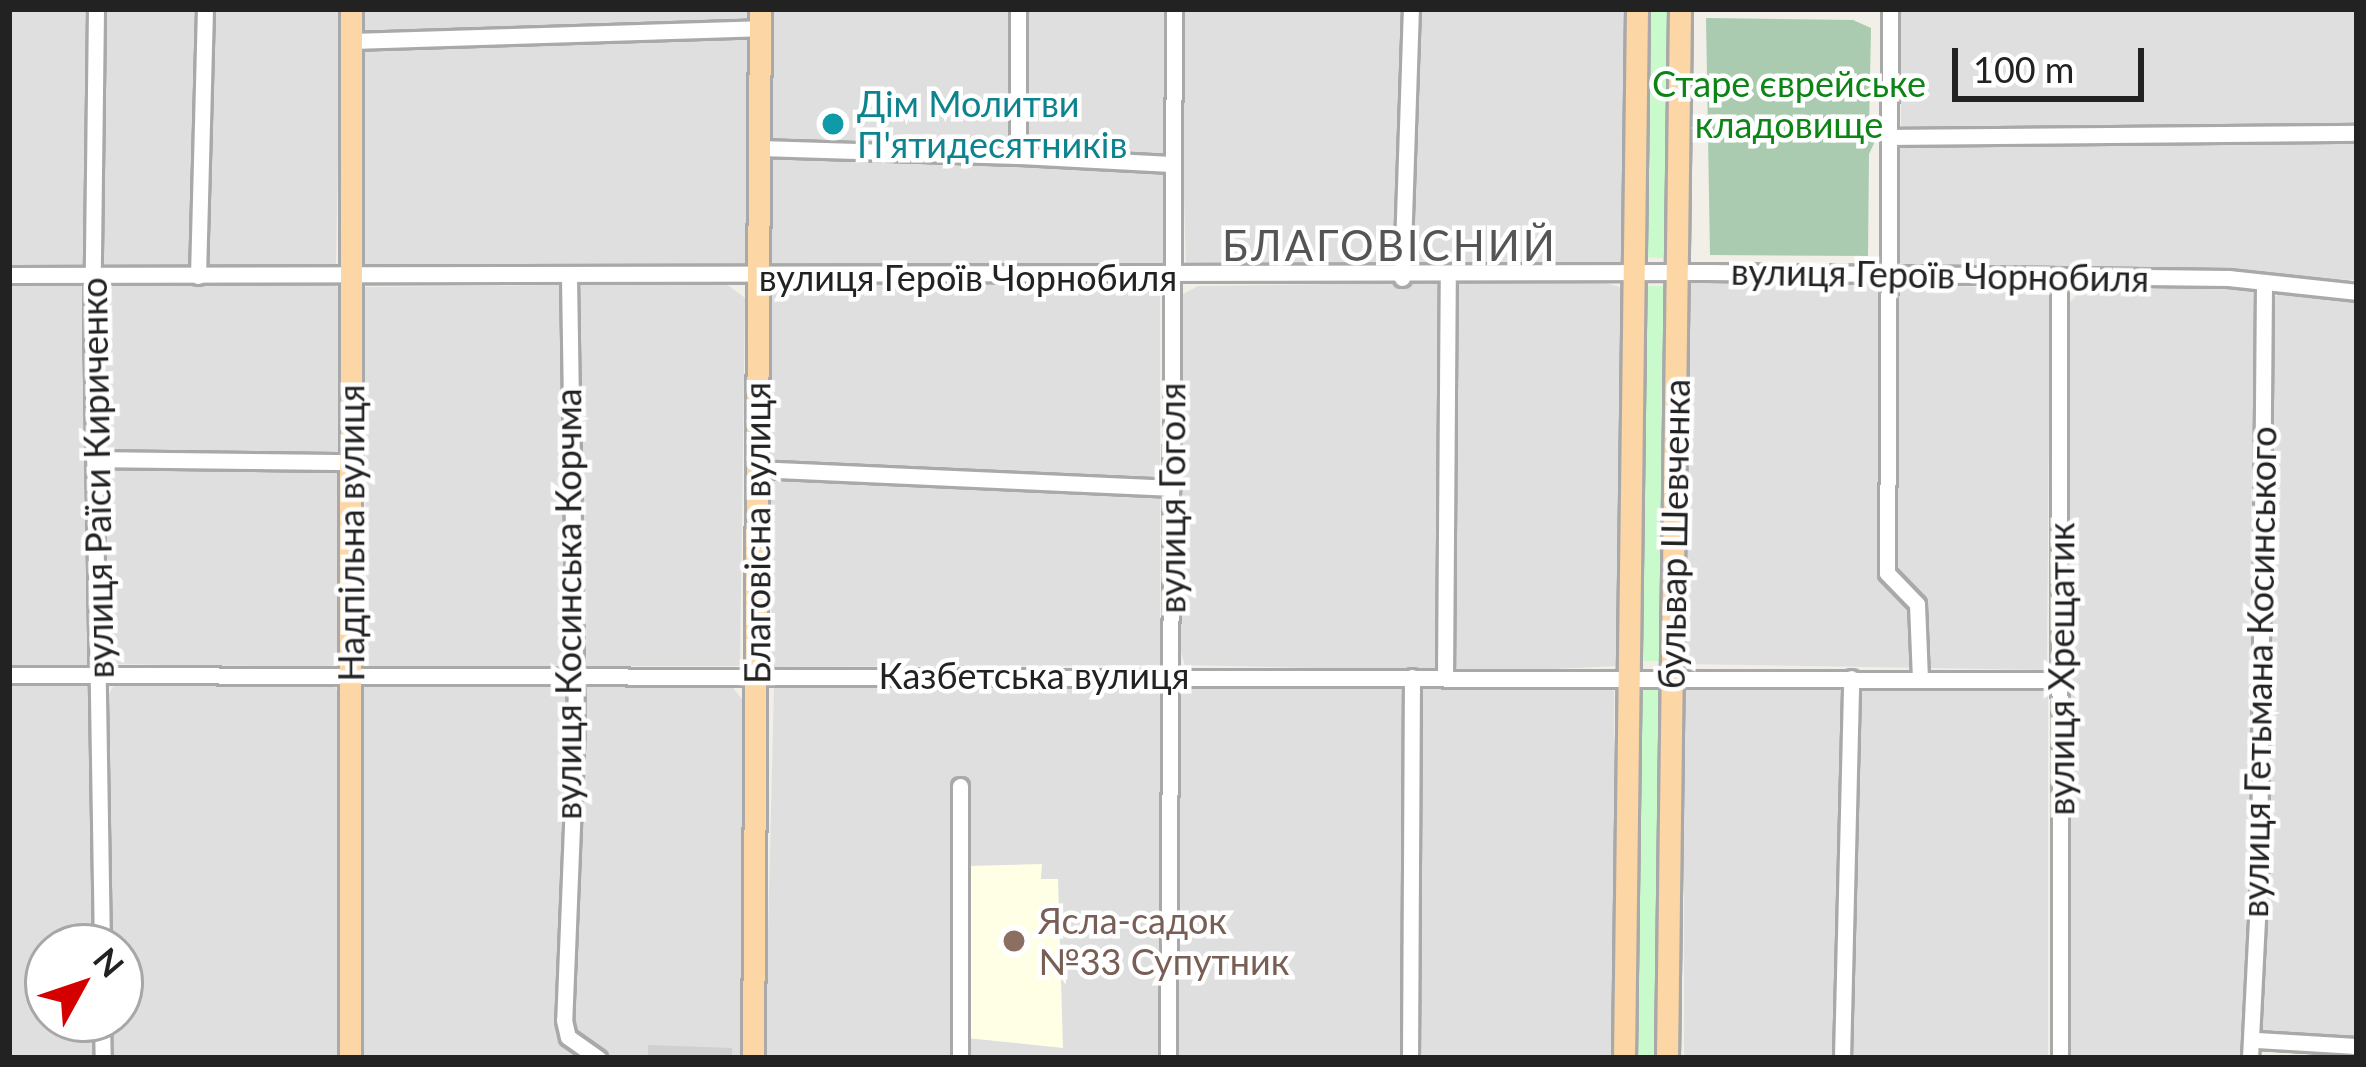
<!DOCTYPE html>
<meta charset="utf-8">
<style>
body{margin:0}
#map{position:relative;width:2366px;height:1067px;overflow:hidden;background:#f2efe9;font-family:Lato,sans-serif}
div>[style]{position:absolute}
.residential>*{inset:0;background:#e0dfdf;transform-origin:0 0}
.education>*{inset:0;background:#ffffe5}
.religious>*{inset:0;background:#d0d0d0}
.cemetery>*{inset:0;background:#aacbaf}
.park>*{inset:0;background:#c8facc;transform-origin:0 0}
.roads{filter:drop-shadow(3px 0 #a9a9a9) drop-shadow(-3px 0 #a9a9a9) drop-shadow(0 3px #a9a9a9) drop-shadow(0 -3px #a9a9a9)}
.minor>*{height:15px;margin:-7.5px;padding:0 7.5px;transform-origin:7.5px;border-radius:7.5px;background:#fff}
.major>*{height:21px;margin:-10.5px;padding:0 10.5px;transform-origin:10.5px;border-radius:10.5px;background:#fcd6a4}
.dots>*{width:33px;height:33px;translate:-50% -50%;box-sizing:border-box;border:6px solid #fff;border-radius:50%}
span{translate:-50% -50%;white-space:nowrap;text-align:center;line-height:1.15;-webkit-text-stroke:9px #fff;paint-order:stroke}
.park-label{font-size:36px;color:#0c8416}
.culture-label{font-size:36px;color:#0d838f}
.left{translate:0 -50%;text-align:left}
.street-label{font-size:36px;color:#222}
.education-label{font-size:36px;color:#785e54}
.quarter-label{font-size:42px;color:#555;letter-spacing:3px}
.frame{position:absolute;inset:0;border:12px solid #222;pointer-events:none}
.north{position:absolute;left:24px;top:923px;width:120px;height:120px;box-sizing:border-box;background:#fff;border:3px solid #a7a7a7;border-radius:50%;rotate:50deg;font-size:33px;font-weight:700;line-height:48px;text-align:center;color:#222}
.north::after{content:'';display:block;margin:auto;width:42px;height:54px;background:#d40000;clip-path:polygon(50% 0,100% 100%,50% 72%,0 100%)}
.scale{position:absolute;left:1952px;top:48px;width:192px;height:54px;box-sizing:border-box;border:6px solid #222;border-top:0;padding-left:15px;font-size:36px;line-height:42px;white-space:nowrap;color:#222;-webkit-text-stroke:9px #fff;paint-order:stroke}
</style>
<div id="map">
<div class="residential">
<i style="left:9px;top:9px;width:85px;height:261px"></i>
<i style="clip-path:polygon(100px 9px,341px 9px,336px 264px,262px 271px,102px 266px)"></i>
<i style="left:362px;top:9px;width:387px;height:257px"></i>
<i style="left:771px;top:9px;width:394px;height:260px"></i>
<i style="clip-path:polygon(1179px 9px,1629px 9px,1625px 261px,1620px 268px,1186px 267px)"></i>
<i style="left:1901px;top:9px;width:456px;height:122px"></i>
<i style="clip-path:polygon(2357px 136px,2357px 280px,1893px 268px,1898px 143px)"></i>
<i style="clip-path:polygon(9px 279px,86px 286px,93px 663px,81px 669px,9px 669px)"></i>
<i style="clip-path:polygon(1698px 279px,2050px 289px,2047px 670px,1682px 664px,1685px 287px)"></i>
<i style="clip-path:polygon(1597px 280px,1625px 289px,1618px 666px,1488px 672px,1185px 665px,1179px 646px,1183px 294px,1198px 286px)"></i>
<i style="clip-path:polygon(106px 281px,330px 281px,340px 289px,340px 658px,332px 667px,104px 664px,97px 287px)"></i>
<i style="clip-path:polygon(725px 283px,745px 298px,740px 666px,367px 666px,364px 287px)"></i>
<i style="clip-path:polygon(2184px 283px,2257px 290px,2255px 852px,2243px 1058px,2067px 1058px,2065px 307px,2086px 286px)"></i>
<i style="clip-path:polygon(787px 284px,1141px 285px,1160px 293px,1160px 665px,772px 667px,769px 301px,773px 289px)"></i>
<i style="clip-path:polygon(2282px 293px,2357px 299px,2357px 1043px,2265px 1034px,2260px 1026px,2269px 300px)"></i>
<i style="clip-path:polygon(9px 681px,91px 684px,98px 947px,48px 947px,48px 1019px,99px 1019px,99px 1058px,9px 1058px)"></i>
<i style="clip-path:polygon(116px 681px,330px 682px,340px 693px,340px 1058px,106px 1058px,106px 1019px,120px 1019px,120px 947px,106px 947px,105px 701px)"></i>
<i style="clip-path:polygon(1151px 682px,1165px 701px,1160px 1058px,765px 1058px,774px 686px)"></i>
<i style="clip-path:polygon(730px 684px,745px 703px,741px 1058px,360px 1058px,363px 685px)"></i>
<i style="clip-path:polygon(1614px 684px,1616px 1058px,1174px 1058px,1179px 698px,1187px 685px)"></i>
<i style="left:1684px;top:687px;width:364px;height:371px"></i>
</div>
<div class="education">
<i style="clip-path:polygon(1042px 864px,1041px 879px,1058px 879px,1063px 1048px,967px 1038px,968px 866px)"></i>
</div>
<div class="religious">
<i style="clip-path:polygon(648px 1045px,732px 1048px,732px 1058px,648px 1058px)"></i>
</div>
<div class="cemetery">
<i style="clip-path:polygon(1706px 18px,1853px 20px,1871px 28px,1869px 130px,1878px 135px,1869px 154px,1868px 256px,1710px 255px)"></i>
</div>
<div class="park">
<i style="clip-path:polygon(1643px 9px,1673px 9px,1666px 258px,1642px 257px)"></i>
<i style="left:1664px;top:286px;width:375px;height:22px;rotate:90deg"></i>
<i style="clip-path:polygon(1655px 689px,1663px 691px,1660px 1058px,1630px 1058px,1638px 690px)"></i>
</div>
<div class="roads">
<div class="minor">
<i style="left:96px;top:9px;width:309px;rotate:90.7deg"></i>
<i style="left:92px;top:318px;width:629px;rotate:89.09deg"></i>
<i style="left:1890px;top:9px;width:564px;rotate:90.3deg"></i>
<i style="left:1887px;top:573px;width:43px;rotate:45.9deg"></i>
<i style="left:1917px;top:604px;width:75px;rotate:87.7deg"></i>
<i style="left:351px;top:41px;width:409px;rotate:-1.8deg"></i>
<i style="left:1891px;top:137px;width:466px;rotate:-0.5deg"></i>
<i style="left:759px;top:148px;width:259px;rotate:1.8deg"></i>
<i style="left:1018px;top:156px;width:147px;rotate:-90deg"></i>
<i style="left:1018px;top:156px;width:155px;rotate:3deg"></i>
<i style="left:9px;top:275px;width:1698px;rotate:-0.1deg"></i>
<i style="left:1707px;top:272px;width:522px;rotate:0.66deg"></i>
<i style="left:2229px;top:278px;width:129px;rotate:6.2deg"></i>
<i style="left:198px;top:276px;width:267px;rotate:-88.5deg"></i>
<i style="left:569px;top:277px;width:450px;rotate:89.1deg"></i>
<i style="left:576px;top:727px;width:293px;rotate:92.3deg"></i>
<i style="left:564px;top:1020px;width:17px;rotate:77deg"></i>
<i style="left:568px;top:1037px;width:37px;rotate:35deg"></i>
<i style="left:1402px;top:278px;width:269px;rotate:-88.1deg"></i>
<i style="left:2059px;top:280px;width:778px;rotate:89.93deg"></i>
<i style="left:94px;top:459px;width:255px;rotate:0.7deg"></i>
<i style="left:757px;top:469px;width:415px;rotate:2.6deg"></i>
<i style="left:9px;top:675px;width:2051px;rotate:0.14deg"></i>
<i style="left:1445px;top:678px;width:401px;rotate:-89.6deg"></i>
<i style="left:960px;top:786px;width:272px;rotate:90deg"></i>
<i style="left:102px;top:1019px;width:39px;rotate:89deg"></i>
<i style="left:2256px;top:1040px;width:101px;rotate:3.4deg"></i>
<i style="left:1168px;top:1058px;width:1049px;rotate:-89.67deg"></i>
<i style="left:1410px;top:1058px;width:381px;rotate:-89.7deg"></i>
<i style="left:1842px;top:1058px;width:380px;rotate:-88.6deg"></i>
<i style="left:2250px;top:1058px;width:176px;rotate:-87.1deg"></i>
<i style="left:2259px;top:882px;width:597px;rotate:-89.52deg"></i>
</div>
<div class="major">
<i style="left:350px;top:1058px;width:1049px;rotate:-89.95deg"></i>
<i style="left:753px;top:1058px;width:1049px;rotate:-89.62deg"></i>
<i style="left:1624px;top:1058px;width:1049px;rotate:-89.29deg"></i>
<i style="left:1667px;top:1058px;width:1049px;rotate:-89.29deg"></i>
</div>
</div>
<div class="dots">
<i style="left:833px;top:124px;background:#0f9aa8"></i>
<i style="left:1014px;top:941px;background:#8d6e63"></i>
</div>
<div class="park-label">
<span style="left:1789px;top:104px">Старе єврейське<br>кладовище</span>
</div>
<div class="culture-label">
<span class="left" style="left:857px;top:124px">Дім Молитви<br>П'ятидесятників</span>
</div>
<div class="street-label">
<span style="left:1940px;top:275px;rotate:1deg">вулиця Героїв Чорнобиля</span>
<span style="left:968px;top:278px">вулиця Героїв Чорнобиля</span>
<span style="left:97px;top:478px;rotate:-91deg">вулиця Раїси Кириченко</span>
<span style="left:1172px;top:498px;rotate:-90deg">вулиця Гоголя</span>
<span style="left:351px;top:533px;rotate:-90deg">Надпільна вулиця</span>
<span style="left:757px;top:533px;rotate:-90deg">Благовісна вулиця</span>
<span style="left:1674px;top:534px;rotate:-89deg">бульвар Шевченка</span>
<span style="left:568px;top:604px;rotate:-90deg">вулиця Косинська Корчма</span>
<span style="left:2061px;top:669px;rotate:-90deg">вулиця Хрещатик</span>
<span style="left:2259px;top:672px;rotate:-89deg">вулиця Гетьмана Косинського</span>
<span style="left:1034px;top:676px">Казбетська вулиця</span>
</div>
<div class="education-label">
<span class="left" style="left:1038px;top:941px">Ясла-садок<br>№33 Супутник</span>
</div>
<div class="quarter-label">
<span style="left:1390px;top:245px">БЛАГОВІСНИЙ</span>
</div>
<div class="frame"></div>
<div class="north">N</div>
<div class="scale">100 m</div>
</div>
